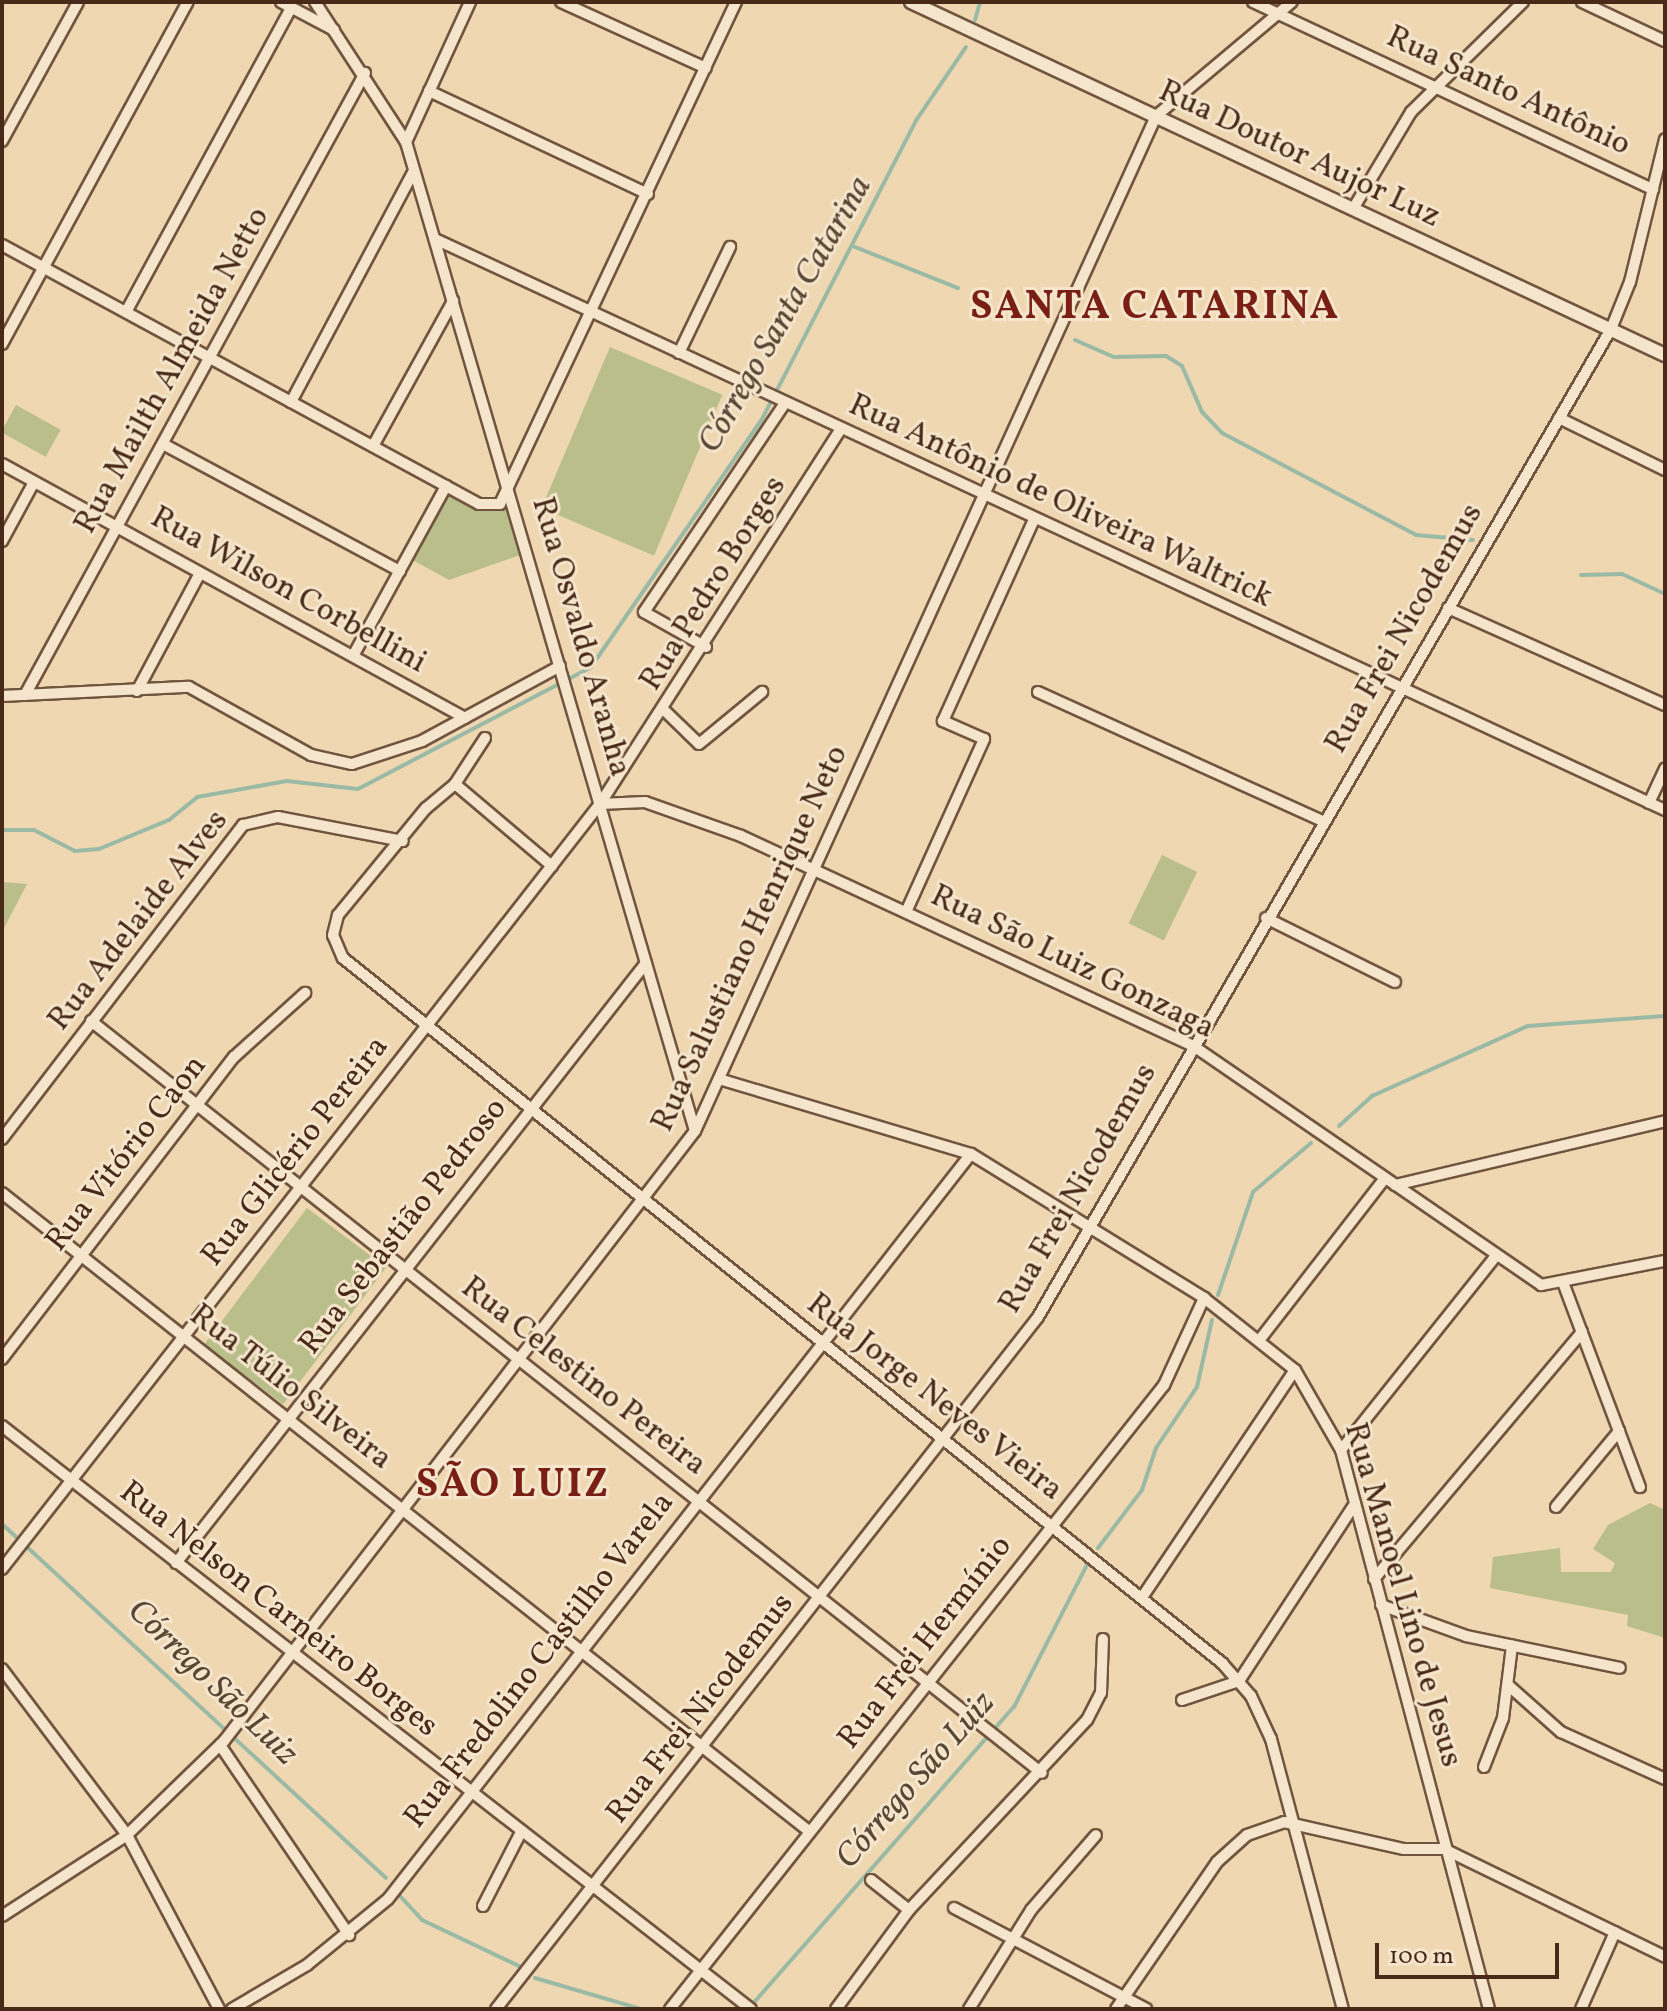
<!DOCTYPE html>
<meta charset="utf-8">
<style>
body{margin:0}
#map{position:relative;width:1667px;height:2011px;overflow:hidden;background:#eed7b1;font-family:Vollkorn,serif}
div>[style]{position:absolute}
.green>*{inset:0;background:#babe8a;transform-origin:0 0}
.stream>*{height:4px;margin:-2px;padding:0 2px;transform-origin:2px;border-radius:2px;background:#9bbaa6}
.roads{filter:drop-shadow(2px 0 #72553f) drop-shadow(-2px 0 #72553f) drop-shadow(0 2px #72553f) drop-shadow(0 -2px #72553f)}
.minor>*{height:10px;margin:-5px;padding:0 5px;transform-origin:5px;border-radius:5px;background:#f4e5cc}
.tertiary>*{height:12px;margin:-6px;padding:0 6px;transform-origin:6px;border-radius:6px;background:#f4e5cc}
span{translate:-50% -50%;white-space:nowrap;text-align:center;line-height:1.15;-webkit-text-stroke:6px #f4e5cc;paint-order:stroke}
.street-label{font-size:32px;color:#492a19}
.water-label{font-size:34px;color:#594735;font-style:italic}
.district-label{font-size:40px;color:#7a1f14;font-weight:700;letter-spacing:2px}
.frame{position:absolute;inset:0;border:4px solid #492a19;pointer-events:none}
.scale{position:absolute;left:1375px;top:1943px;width:184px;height:36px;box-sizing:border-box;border:4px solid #492a19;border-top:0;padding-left:10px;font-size:24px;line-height:28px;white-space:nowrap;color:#492a19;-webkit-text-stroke:6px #f4e5cc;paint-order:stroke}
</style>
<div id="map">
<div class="green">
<i style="left:610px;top:347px;width:122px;height:175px;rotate:23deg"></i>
<i style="left:16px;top:405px;width:51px;height:31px;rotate:29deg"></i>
<i style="clip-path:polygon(446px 486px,479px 504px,509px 497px,526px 553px,449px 580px,407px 557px)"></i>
<i style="left:1162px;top:855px;width:39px;height:76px;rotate:26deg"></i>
<i style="clip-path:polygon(2px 882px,27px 884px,2px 932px)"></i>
<i style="left:307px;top:1208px;width:99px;height:171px;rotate:37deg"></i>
<i style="clip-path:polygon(1650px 1503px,1665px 1510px,1665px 1638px,1627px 1626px,1628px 1615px,1490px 1588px,1493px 1557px,1560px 1548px,1561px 1572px,1611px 1572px,1615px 1563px,1593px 1549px,1608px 1525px)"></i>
</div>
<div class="stream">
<i style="left:975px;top:20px;width:19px;rotate:-74deg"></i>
<i style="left:855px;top:247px;width:111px;rotate:21.7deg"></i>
<i style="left:1075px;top:340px;width:43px;rotate:23.6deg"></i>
<i style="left:1114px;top:357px;width:52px;rotate:-1.1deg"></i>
<i style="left:1166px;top:356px;width:19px;rotate:32deg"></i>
<i style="left:1182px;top:366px;width:50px;rotate:66.5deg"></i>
<i style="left:1202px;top:412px;width:29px;rotate:46deg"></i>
<i style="left:1222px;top:433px;width:219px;rotate:27.7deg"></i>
<i style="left:1416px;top:535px;width:57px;rotate:5deg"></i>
<i style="left:1581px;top:575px;width:41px;rotate:-1.4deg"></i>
<i style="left:1622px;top:574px;width:47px;rotate:24.9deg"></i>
<i style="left:2px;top:830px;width:32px"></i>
<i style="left:34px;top:830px;width:46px;rotate:27.1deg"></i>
<i style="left:75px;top:851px;width:24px;rotate:-5deg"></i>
<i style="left:99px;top:849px;width:76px;rotate:-22.5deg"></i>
<i style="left:169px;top:820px;width:36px;rotate:-39deg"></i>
<i style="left:197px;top:797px;width:91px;rotate:-10.1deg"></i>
<i style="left:287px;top:781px;width:71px;rotate:6.4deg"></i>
<i style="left:358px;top:789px;width:263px;rotate:-27.6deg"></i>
<i style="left:591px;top:667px;width:299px;rotate:-55.4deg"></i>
<i style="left:761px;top:421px;width:340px;rotate:-62.7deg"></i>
<i style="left:917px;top:119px;width:87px;rotate:-55.8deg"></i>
<i style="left:1339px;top:1126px;width:45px;rotate:-42.3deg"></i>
<i style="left:1372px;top:1096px;width:171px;rotate:-24.2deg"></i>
<i style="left:1528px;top:1026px;width:137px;rotate:-4.2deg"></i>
<i style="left:1218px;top:1295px;width:109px;rotate:-71.2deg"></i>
<i style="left:1253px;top:1192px;width:76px;rotate:-40.2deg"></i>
<i style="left:2px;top:1524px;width:522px;rotate:42.67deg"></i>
<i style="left:1098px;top:1548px;width:73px;rotate:-52.8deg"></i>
<i style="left:1142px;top:1490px;width:44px;rotate:-71.6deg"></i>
<i style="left:1156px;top:1448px;width:73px;rotate:-56.1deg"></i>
<i style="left:1197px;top:1387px;width:69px;rotate:-77.4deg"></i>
<i style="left:399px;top:1895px;width:34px;rotate:47deg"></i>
<i style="left:422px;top:1920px;width:107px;rotate:25.4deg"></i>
<i style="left:535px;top:1978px;width:110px;rotate:16.3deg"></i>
<i style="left:750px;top:2007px;width:400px;rotate:-48.7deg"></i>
<i style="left:1014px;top:1707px;width:162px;rotate:-62.8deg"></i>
</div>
<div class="roads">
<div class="minor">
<i style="left:281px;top:2px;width:60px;rotate:27.8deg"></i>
<i style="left:315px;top:2px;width:167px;rotate:57deg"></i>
<i style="left:406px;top:142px;width:1030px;rotate:73.71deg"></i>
<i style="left:561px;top:2px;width:159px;rotate:24.5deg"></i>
<i style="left:1253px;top:2px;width:442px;rotate:25.1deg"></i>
<i style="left:1582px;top:2px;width:92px;rotate:25.2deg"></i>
<i style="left:429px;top:91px;width:242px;rotate:25.2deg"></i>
<i style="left:2px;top:141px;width:158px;rotate:-61.3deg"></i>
<i style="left:406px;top:142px;width:154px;rotate:-65.4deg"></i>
<i style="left:1353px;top:209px;width:113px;rotate:-59.1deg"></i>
<i style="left:1411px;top:112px;width:157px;rotate:-44.5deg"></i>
<i style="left:435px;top:239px;width:1356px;rotate:24.9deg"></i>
<i style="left:2px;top:245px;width:543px;rotate:28.5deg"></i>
<i style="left:479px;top:504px;width:21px"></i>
<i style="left:500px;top:504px;width:555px;rotate:-64.82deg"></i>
<i style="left:126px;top:312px;width:346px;rotate:-61.5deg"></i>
<i style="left:2px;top:344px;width:389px;rotate:-61.5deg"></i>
<i style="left:679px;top:353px;width:118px;rotate:-64.3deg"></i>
<i style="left:291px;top:402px;width:262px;rotate:-62deg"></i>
<i style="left:1559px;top:418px;width:118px;rotate:26.1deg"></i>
<i style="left:163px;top:444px;width:269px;rotate:28.2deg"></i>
<i style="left:373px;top:446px;width:166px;rotate:-61.1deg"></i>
<i style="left:2px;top:464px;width:528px;rotate:28.75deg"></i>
<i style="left:2px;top:541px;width:67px;rotate:-61.5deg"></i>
<i style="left:1448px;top:608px;width:238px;rotate:24.1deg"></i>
<i style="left:706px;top:647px;width:71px;rotate:-150.6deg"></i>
<i style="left:644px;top:612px;width:252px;rotate:-56deg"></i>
<i style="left:353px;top:656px;width:194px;rotate:-61.3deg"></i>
<i style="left:137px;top:691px;width:134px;rotate:-61.9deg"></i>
<i style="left:1038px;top:692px;width:313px;rotate:24.4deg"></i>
<i style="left:25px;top:695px;width:709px;rotate:-61.34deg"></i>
<i style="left:2px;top:696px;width:187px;rotate:-2.8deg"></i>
<i style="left:189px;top:687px;width:140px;rotate:29.1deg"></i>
<i style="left:311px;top:755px;width:42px;rotate:12.4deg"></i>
<i style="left:352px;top:764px;width:74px;rotate:-18.2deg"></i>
<i style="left:422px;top:741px;width:157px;rotate:-28.5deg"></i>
<i style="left:665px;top:711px;width:47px;rotate:44.1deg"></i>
<i style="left:699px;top:744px;width:82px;rotate:-39.5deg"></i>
<i style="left:485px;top:738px;width:55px;rotate:123.1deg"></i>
<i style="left:455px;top:784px;width:38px;rotate:140deg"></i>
<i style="left:426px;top:808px;width:139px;rotate:129.4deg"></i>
<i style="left:338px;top:915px;width:21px;rotate:104deg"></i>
<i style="left:333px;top:935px;width:25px;rotate:67deg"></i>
<i style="left:343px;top:958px;width:1127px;rotate:38.73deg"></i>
<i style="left:1222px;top:1663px;width:44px;rotate:48.7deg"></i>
<i style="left:1251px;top:1696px;width:47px;rotate:65.1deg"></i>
<i style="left:1271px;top:1739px;width:279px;rotate:75.1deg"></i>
<i style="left:455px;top:784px;width:127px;rotate:40.2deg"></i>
<i style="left:1649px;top:803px;width:38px;rotate:-65deg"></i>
<i style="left:600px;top:804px;width:45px;rotate:-2.5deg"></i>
<i style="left:645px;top:802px;width:102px;rotate:19.5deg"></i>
<i style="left:741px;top:836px;width:497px;rotate:24.9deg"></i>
<i style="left:1192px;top:1045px;width:424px;rotate:34.5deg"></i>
<i style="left:1541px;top:1285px;width:126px;rotate:-11deg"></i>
<i style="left:906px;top:912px;width:190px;rotate:-65.7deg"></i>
<i style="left:984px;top:739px;width:45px;rotate:-156.3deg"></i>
<i style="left:943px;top:721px;width:222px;rotate:-65.7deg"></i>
<i style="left:1266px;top:918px;width:144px;rotate:26.4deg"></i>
<i style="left:91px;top:1021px;width:1212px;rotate:38.34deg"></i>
<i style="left:719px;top:1079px;width:263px;rotate:16.6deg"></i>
<i style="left:971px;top:1154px;width:274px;rotate:31.7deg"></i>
<i style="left:1204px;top:1298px;width:116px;rotate:38.4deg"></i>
<i style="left:1295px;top:1370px;width:92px;rotate:60.1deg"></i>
<i style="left:1341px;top:1450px;width:578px;rotate:75.17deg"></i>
<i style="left:2px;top:1139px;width:396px;rotate:-52.5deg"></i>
<i style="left:243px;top:825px;width:36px;rotate:-13deg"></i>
<i style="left:278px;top:817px;width:127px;rotate:10.9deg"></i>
<i style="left:1395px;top:1185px;width:277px;rotate:-13.3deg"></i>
<i style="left:2px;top:1193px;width:1030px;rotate:38.34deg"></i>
<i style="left:1564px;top:1285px;width:216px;rotate:69.4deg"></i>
<i style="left:1261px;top:1338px;width:202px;rotate:-52.2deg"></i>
<i style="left:2px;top:1359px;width:381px;rotate:-52.5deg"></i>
<i style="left:234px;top:1057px;width:96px;rotate:-42deg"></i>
<i style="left:2px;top:1426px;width:949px;rotate:37.9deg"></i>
<i style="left:1341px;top:1450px;width:248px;rotate:-51.4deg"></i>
<i style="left:1556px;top:1507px;width:99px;rotate:-50.3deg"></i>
<i style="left:176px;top:1563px;width:762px;rotate:-51.93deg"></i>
<i style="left:2px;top:1569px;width:971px;rotate:-51.99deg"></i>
<i style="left:600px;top:804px;width:446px;rotate:-57.3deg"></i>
<i style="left:1374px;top:1579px;width:323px;rotate:-49.9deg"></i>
<i style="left:1143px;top:1596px;width:272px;rotate:-56.1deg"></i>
<i style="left:1381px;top:1605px;width:90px;rotate:20deg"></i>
<i style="left:1466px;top:1636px;width:157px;rotate:11.7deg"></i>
<i style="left:2px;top:1669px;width:208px;rotate:53deg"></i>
<i style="left:127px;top:1835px;width:197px;rotate:62.1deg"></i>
<i style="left:1508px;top:1685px;width:71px;rotate:41.6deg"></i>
<i style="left:1561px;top:1732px;width:114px;rotate:24.3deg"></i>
<i style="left:1182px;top:1700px;width:60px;rotate:-18.4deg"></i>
<i style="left:1239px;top:1681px;width:212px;rotate:-56.8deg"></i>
<i style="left:220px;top:1745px;width:230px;rotate:55.8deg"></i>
<i style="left:1484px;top:1767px;width:53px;rotate:-68.8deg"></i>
<i style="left:1503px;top:1718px;width:73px;rotate:-82.9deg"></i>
<i style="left:871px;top:1880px;width:48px;rotate:38.3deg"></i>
<i style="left:483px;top:1906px;width:81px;rotate:-62.8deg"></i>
<i style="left:954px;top:1908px;width:217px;rotate:27.7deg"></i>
<i style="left:2px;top:1916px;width:149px;rotate:-32.9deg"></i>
<i style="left:127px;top:1835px;width:135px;rotate:-44.1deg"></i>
<i style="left:224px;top:1741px;width:771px;rotate:-52.33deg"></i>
<i style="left:695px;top:1131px;width:1115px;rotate:-65.57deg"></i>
<i style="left:1156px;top:116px;width:177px;rotate:-40deg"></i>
<i style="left:232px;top:2009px;width:87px;rotate:-30.4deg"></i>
<i style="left:307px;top:1965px;width:104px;rotate:-39.2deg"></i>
<i style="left:388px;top:1899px;width:946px;rotate:-51.96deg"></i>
<i style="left:496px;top:2009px;width:879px;rotate:-51.93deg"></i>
<i style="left:1038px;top:1317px;width:1142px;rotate:-59.89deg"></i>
<i style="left:1611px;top:329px;width:51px;rotate:-68deg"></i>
<i style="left:1630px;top:282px;width:147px;rotate:-76.2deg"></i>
<i style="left:670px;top:2009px;width:796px;rotate:-51.63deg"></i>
<i style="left:1164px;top:1385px;width:96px;rotate:-65.3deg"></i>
<i style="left:836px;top:2009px;width:123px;rotate:-53.6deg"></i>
<i style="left:909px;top:1910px;width:260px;rotate:-46.9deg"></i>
<i style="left:1087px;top:1720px;width:30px;rotate:-63deg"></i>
<i style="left:1101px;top:1693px;width:54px;rotate:-87.9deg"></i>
<i style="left:969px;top:2009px;width:117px;rotate:-57.9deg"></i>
<i style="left:1031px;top:1910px;width:99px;rotate:-49.1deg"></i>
<i style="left:1116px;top:2009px;width:178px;rotate:-55.5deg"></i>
<i style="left:1217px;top:1862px;width:40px;rotate:-42deg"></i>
<i style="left:1247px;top:1835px;width:39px;rotate:-19deg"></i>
<i style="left:1284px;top:1822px;width:123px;rotate:12.7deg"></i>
<i style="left:1404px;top:1849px;width:40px"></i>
<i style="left:1444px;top:1849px;width:246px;rotate:26deg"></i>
<i style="left:1581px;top:2009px;width:84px;rotate:-66.2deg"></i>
</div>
<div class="tertiary">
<i style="left:911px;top:2px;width:833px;rotate:25.09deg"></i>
</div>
</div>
<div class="street-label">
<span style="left:1508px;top:92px;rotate:25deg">Rua Santo Antônio</span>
<span style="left:1299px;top:155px;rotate:25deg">Rua Doutor Aujor Luz</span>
<span style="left:173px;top:371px;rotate:-61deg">Rua Mailth Almeida Netto</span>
<span style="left:1060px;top:502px;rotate:25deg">Rua Antônio de Oliveira Waltrick</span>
<span style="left:714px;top:584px;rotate:-58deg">Rua Pedro Borges</span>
<span style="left:288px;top:591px;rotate:29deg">Rua Wilson Corbellini</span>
<span style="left:1405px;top:629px;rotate:-60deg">Rua Frei Nicodemus</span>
<span style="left:580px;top:637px;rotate:74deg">Rua Osvaldo Aranha</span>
<span style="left:139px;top:921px;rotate:-52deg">Rua Adelaide Alves</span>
<span style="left:751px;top:939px;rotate:-65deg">Rua Salustiano Henrique Neto</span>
<span style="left:1072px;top:963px;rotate:26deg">Rua São Luiz Gonzaga</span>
<span style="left:296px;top:1152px;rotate:-52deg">Rua Glicério Pereira</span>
<span style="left:127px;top:1154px;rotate:-52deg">Rua Vitório Caon</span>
<span style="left:1079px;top:1189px;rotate:-60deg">Rua Frei Nicodemus</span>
<span style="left:404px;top:1227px;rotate:-52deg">Rua Sebastião Pedroso</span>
<span style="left:583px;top:1377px;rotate:38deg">Rua Celestino Pereira</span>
<span style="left:290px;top:1388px;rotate:38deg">Rua Túlio Silveira</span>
<span style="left:934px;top:1398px;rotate:38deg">Rua Jorge Neves Vieira</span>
<span style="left:1402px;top:1595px;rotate:74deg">Rua Manoel Lino de Jesus</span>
<span style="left:278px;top:1610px;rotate:38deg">Rua Nelson Carneiro Borges</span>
<span style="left:926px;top:1643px;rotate:-52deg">Rua Frei Hermínio</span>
<span style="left:540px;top:1661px;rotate:-52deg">Rua Fredolino Castilho Varela</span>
<span style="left:701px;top:1709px;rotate:-52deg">Rua Frei Nicodemus</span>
</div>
<div class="water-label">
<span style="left:786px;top:315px;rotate:-60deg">Córrego Santa Catarina</span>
<span style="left:212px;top:1683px;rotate:44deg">Córrego São Luiz</span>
<span style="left:916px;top:1781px;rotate:-49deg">Córrego São Luiz</span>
</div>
<div class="district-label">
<span style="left:1155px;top:308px">SANTA CATARINA</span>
<span style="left:513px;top:1486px">SÃO LUIZ</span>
</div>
<div class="frame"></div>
<div class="scale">100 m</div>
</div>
